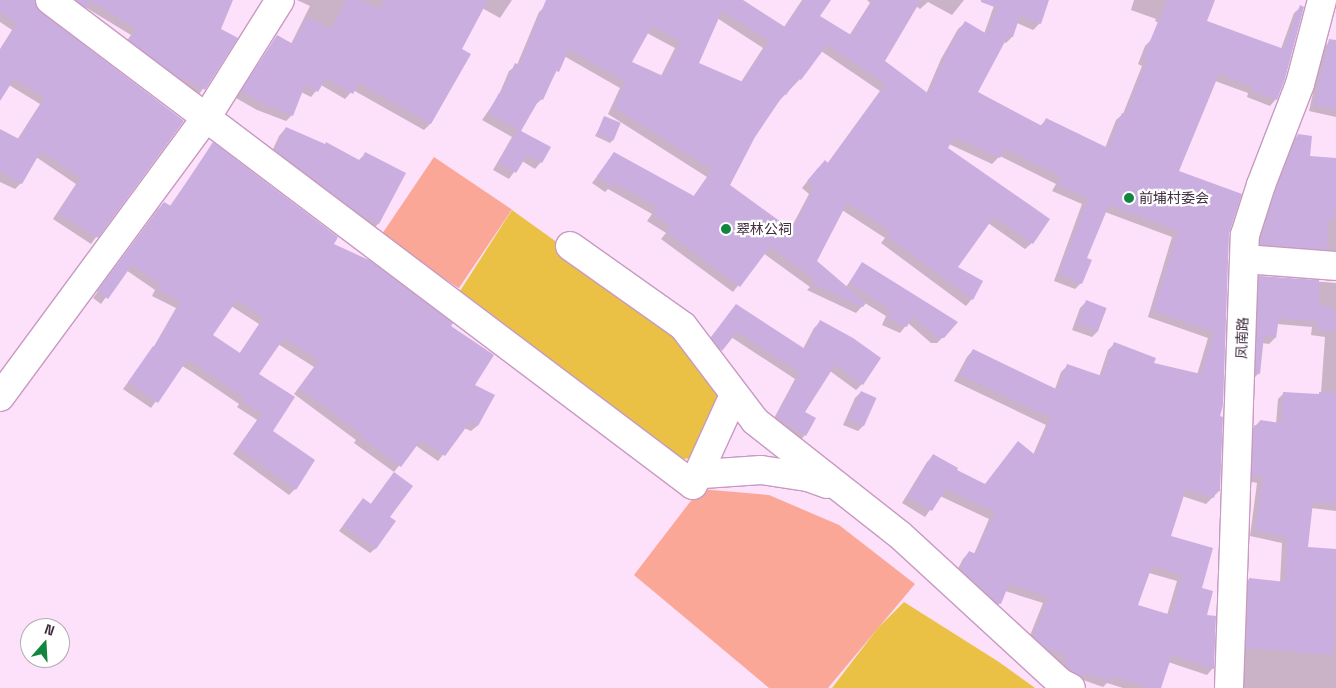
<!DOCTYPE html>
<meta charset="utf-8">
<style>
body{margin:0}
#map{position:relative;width:1336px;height:688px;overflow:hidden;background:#fde0f9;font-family:"Space Grotesk","Noto Sans SC",sans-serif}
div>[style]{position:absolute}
.green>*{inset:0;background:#fba798;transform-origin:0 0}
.water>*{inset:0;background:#eac144}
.shadow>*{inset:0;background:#0003}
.building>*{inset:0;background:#caaee0;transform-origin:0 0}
.roads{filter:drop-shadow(1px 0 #c79ac2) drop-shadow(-1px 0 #c79ac2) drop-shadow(0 1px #c79ac2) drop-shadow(0 -1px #c79ac2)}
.minor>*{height:28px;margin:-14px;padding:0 14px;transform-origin:14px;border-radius:14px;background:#fff}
.dots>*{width:14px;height:14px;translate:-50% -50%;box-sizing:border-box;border:2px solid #fff;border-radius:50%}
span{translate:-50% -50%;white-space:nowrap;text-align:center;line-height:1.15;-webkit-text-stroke:4.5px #fff;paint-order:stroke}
.poi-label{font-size:14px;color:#422f40}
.left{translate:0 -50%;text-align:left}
.street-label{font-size:14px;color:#422f40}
.north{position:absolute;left:20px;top:618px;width:50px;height:50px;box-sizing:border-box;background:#fff;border:1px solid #b3acb3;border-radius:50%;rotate:19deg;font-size:14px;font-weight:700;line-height:20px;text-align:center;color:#422f40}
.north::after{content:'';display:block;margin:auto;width:18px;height:22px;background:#11863f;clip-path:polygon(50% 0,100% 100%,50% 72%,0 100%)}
</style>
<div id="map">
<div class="green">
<i style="left:434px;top:157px;width:94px;height:95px;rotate:34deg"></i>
<i style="clip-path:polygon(700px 489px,769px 495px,839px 525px,915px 584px,828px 688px,769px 688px,634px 575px)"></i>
</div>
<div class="water">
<i style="clip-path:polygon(512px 210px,679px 330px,726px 394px,700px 458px,681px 459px,460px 291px)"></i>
<i style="clip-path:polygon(904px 602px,999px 662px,1035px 688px,832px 688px,878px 628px)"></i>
</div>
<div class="shadow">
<i style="clip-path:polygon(0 0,34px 0,40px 13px,183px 121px,91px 244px,53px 219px,76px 184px,36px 157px,21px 183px,15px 189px,0 182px,0 133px,17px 140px,40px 104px,9px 85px,0 99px,0 49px,12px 30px,0 22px)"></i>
<i style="clip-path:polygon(62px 0,232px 0,220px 29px,236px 39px,198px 96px,123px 46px,131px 35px,85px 7px,79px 13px)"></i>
<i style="clip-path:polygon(297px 0,512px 0,500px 18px,482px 8px,461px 50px,470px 55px,430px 124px,424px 130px,353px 90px,345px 99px,321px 85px,311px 97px,301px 92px,292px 115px,286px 121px,257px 110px,236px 98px,277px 36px,291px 44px,310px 6px)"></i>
<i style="clip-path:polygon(evenodd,552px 0,741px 0,784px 27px,802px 0,822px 0,803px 46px,849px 36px,870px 3px,867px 0,964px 0,952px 15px,928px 2px,920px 9px,916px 6px,884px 61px,926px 94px,941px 59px,958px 29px,965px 23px,984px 34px,996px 0,1038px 0,1040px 23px,1033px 30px,1017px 23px,1012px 37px,1006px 43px,1003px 42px,977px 93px,1040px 126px,1046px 120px,1105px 148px,1116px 120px,1123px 114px,1142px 66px,1138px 64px,1145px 46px,1152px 39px,1159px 23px,1155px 21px,1156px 19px,1131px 10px,1134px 0,1214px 0,1205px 22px,1281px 49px,1294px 13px,1301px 7px,1276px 99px,1270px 106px,1247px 97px,1248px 93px,1215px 81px,1177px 172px,1228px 234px,1218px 417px,1219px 491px,1206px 504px,1182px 496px,1169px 537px,1200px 589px,1213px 668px,1207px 675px,1168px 662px,1160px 688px,1123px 688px,1107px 683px,1103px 687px,1058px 671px,1061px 663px,1039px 653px,1027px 643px,1043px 603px,1005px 591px,1000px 603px,994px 609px,954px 576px,963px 559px,969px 552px,974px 554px,989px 519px,940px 496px,925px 517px,902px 503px,927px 462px,934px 455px,955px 471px,984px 485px,1033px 455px,1046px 425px,954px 381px,967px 357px,973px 350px,1055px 389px,1061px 372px,1067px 366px,1099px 377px,1108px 350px,1114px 344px,1153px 364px,1197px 375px,1208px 338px,1148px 317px,1172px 237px,1105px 212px,1085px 259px,1081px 283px,1075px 289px,1054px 281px,1082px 204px,1052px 191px,1056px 184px,1000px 156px,992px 164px,949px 144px,946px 149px,1032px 243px,1025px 249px,988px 223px,956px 268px,972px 299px,966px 306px,881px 243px,885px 238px,842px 210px,815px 261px,846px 287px,862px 264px,943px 337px,937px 343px,931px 343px,908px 323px,900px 333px,882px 325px,886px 316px,865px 303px,856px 313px,807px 290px,810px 287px,763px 253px,733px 292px,661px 239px,666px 233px,647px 221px,652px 214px,608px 189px,605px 192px,592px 183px,614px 154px,693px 197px,707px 177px,608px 114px,620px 88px,564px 56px,542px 99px,535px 105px,519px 131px,541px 162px,535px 169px,522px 161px,509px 179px,493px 170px,512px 137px,482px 120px,498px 97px,509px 71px,517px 65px,539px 12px,552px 0,717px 18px,763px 48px,741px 82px,697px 64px,717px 18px,552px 0,647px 33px,675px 48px,661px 76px,630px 62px,647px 33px,552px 0,821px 51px,880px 91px,827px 164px,818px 168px,802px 188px,809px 194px,790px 230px,729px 186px,754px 137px,779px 101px,800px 79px,821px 51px,552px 0,1149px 573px,1177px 581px,1167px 615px,1136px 606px,1149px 573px)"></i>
<i style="clip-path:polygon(1329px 42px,1336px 45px,1336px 117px,1309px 111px,1323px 48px)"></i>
<i style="clip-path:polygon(605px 118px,613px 140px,610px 143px,595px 136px)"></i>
<i style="clip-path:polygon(286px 128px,358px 161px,366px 153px,404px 173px,378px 224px,371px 231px,269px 158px,279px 136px)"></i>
<i style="clip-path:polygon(1298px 135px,1308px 157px,1336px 159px,1336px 258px,1255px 250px,1292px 141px)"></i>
<i style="clip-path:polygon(evenodd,213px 144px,332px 244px,449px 326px,474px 385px,493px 396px,477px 426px,471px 431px,464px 428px,438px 461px,415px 445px,394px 472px,354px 443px,356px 440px,294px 394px,314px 367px,278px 344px,258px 375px,271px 431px,295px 489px,289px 495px,233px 454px,257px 420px,237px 407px,239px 404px,192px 372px,182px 366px,151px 408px,123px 389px,153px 348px,176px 308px,152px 296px,155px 290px,126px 270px,101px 304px,93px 298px,158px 209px,164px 203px,170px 206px,213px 144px,231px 306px,259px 324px,239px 354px,211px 335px,231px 306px)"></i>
<i style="clip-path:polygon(1260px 277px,1336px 283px,1336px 511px,1311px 508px,1306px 548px,1336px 551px,1336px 688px,1239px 688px,1243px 585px,1249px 579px,1280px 583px,1282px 543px,1250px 536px,1257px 483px,1247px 481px,1248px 433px,1260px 421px,1276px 424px,1278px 399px,1284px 393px,1317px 395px,1321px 393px,1325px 337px,1311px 335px,1312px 327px,1277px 324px,1275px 338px,1269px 344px,1262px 343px,1259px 373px,1253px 379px,1254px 283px)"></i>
<i style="clip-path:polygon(1086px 302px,1106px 309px,1098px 331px,1092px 337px,1072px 330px,1080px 308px)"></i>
<i style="clip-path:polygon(736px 305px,803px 349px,814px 328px,820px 322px,862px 384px,856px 390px,830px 371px,803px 412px,805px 435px,800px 441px,771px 424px,795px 379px,731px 337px,715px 356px,706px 344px)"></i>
<i style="clip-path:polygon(861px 392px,864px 425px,858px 431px,843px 425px,855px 398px)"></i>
<i style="clip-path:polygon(389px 479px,388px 517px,376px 548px,370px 553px,339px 531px,358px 505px,363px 499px,370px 505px)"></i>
</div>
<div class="building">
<i style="clip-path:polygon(0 0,35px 0,41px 12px,184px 121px,98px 238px,58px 213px,81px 178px,41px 151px,22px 184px,0 171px,0 129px,19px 139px,45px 98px,14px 79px,0 101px,0 50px,17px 24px,0 12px)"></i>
<i style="clip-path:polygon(76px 0,233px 0,221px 29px,238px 38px,205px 90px,183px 78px,182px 80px,129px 40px,136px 29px,91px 1px,86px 8px)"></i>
<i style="clip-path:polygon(346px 0,360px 0,380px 9px,384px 0,488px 0,462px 49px,471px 54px,431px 124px,359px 83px,353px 94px,326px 78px,318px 92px,305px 85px,293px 116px,264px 104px,241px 91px,277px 35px,293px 44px,307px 17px,331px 29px)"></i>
<i style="clip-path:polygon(evenodd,546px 0,743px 0,785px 27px,804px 0,831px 0,820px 16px,851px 35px,873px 0,921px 0,885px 61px,929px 94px,947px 51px,965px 21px,987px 34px,997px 8px,981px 2px,981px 0,1049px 0,1041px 24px,1020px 16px,1013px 37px,1008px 36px,978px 92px,1042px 126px,1046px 118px,1108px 148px,1122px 113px,1126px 114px,1147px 59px,1143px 58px,1167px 0,1215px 0,1207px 21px,1284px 49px,1300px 5px,1304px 7px,1285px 79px,1277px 100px,1252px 91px,1254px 87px,1219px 74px,1179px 171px,1242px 194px,1229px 234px,1223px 405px,1220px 416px,1223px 417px,1220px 491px,1216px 491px,1214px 498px,1186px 489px,1171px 536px,1213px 548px,1202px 588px,1213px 591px,1207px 615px,1216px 616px,1214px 669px,1172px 655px,1161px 688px,1149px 688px,1112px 676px,1110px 681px,1085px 673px,1083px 677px,1080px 676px,1064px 664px,1067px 656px,1045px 647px,1033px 636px,1049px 597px,1009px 584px,1001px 604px,995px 601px,960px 569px,969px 551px,976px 554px,995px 512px,946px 489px,932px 511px,908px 497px,933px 454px,958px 468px,957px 470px,985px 484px,1018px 441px,1035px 455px,1051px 418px,960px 375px,973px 349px,1058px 390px,1067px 364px,1102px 376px,1114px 342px,1156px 358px,1154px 363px,1201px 374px,1214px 332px,1153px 311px,1178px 231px,1109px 205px,1087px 258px,1092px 260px,1082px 284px,1059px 274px,1088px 198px,1057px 185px,1061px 177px,1005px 149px,1000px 158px,954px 137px,948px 148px,1050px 219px,1033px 244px,994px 217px,958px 267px,983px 281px,973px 300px,887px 236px,890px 231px,847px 203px,817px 261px,866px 303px,863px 307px,812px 284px,815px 280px,770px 247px,740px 287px,666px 232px,671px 226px,653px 214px,657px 207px,614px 183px,612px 187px,597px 176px,614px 152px,694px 196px,712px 170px,614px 107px,625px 82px,569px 49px,559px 72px,556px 71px,543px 100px,540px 98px,521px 131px,551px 147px,542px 163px,527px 155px,516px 173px,498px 163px,518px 130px,488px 113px,499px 93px,501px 94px,515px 63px,519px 65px,546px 0,722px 11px,769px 41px,743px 82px,699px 63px,722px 11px,546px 0,652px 26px,681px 42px,663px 76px,632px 62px,652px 26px,546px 0,827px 45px,886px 84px,828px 163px,825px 160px,807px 181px,814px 187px,792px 230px,730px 185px,755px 137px,784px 94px,786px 95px,798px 78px,801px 80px,827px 45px,546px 0,1152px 566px,1182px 575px,1171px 615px,1138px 605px,1152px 566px)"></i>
<i style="clip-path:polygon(1329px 39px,1336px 40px,1336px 110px,1314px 105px)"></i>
<i style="left:604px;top:116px;width:18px;height:19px;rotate:22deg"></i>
<i style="clip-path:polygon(286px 127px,325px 144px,326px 142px,361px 161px,365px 152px,406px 173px,379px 224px,361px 215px,275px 150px)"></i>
<i style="clip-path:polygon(1298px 134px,1312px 136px,1310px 156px,1336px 158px,1336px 206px,1333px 221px,1329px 220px,1327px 250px,1260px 244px,1276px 190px)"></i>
<i style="clip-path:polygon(evenodd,213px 142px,338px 237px,334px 244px,371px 261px,453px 323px,451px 326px,494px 355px,475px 385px,495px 395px,478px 426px,470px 422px,445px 456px,421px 440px,401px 467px,359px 436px,361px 434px,299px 388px,319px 361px,284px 338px,259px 374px,295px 397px,273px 431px,315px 460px,296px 490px,238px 448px,262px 414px,242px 401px,244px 398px,198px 366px,187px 360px,158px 403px,128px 382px,153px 346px,154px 347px,181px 302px,157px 289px,160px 284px,132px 265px,108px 299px,97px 291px,164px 202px,171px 206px,213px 142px,237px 300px,264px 318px,240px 353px,213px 335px,237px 300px)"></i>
<i style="clip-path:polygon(862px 262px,958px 322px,944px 338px,937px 338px,912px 316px,907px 327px,887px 318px,891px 310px,849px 283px)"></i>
<i style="clip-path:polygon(1259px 276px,1319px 280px,1319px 305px,1334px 307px,1333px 312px,1336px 312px,1336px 332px,1317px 330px,1318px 322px,1279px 318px,1276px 338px,1264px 336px,1260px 374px,1256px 373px)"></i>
<i style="left:1086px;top:300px;width:22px;height:25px;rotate:21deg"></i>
<i style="clip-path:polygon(736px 304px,805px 349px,820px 320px,853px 338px,881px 358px,863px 385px,835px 365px,805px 412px,816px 418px,806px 436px,776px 417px,800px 373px,737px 332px,722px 351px,711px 337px)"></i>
<i style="left:861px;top:391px;width:17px;height:31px;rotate:24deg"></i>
<i style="clip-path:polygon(1283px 392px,1319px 394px,1319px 392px,1336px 392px,1336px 504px,1313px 502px,1308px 547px,1336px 549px,1334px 655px,1246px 648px,1249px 578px,1285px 582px,1287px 538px,1255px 530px,1263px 477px,1252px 475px,1254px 425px,1259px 427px,1260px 420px,1281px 423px)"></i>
<i style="clip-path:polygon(394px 472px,413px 486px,390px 517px,396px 521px,376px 549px,343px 526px,363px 498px,371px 504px)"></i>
</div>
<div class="roads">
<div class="minor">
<i style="left:50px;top:0;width:805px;rotate:37.03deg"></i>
<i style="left:693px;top:485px;width:99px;rotate:-65.5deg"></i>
<i style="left:570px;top:246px;width:138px;rotate:35.3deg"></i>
<i style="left:683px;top:326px;width:119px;rotate:52.8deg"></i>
<i style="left:755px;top:421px;width:184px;rotate:38.2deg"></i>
<i style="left:900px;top:535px;width:219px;rotate:42.6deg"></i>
<i style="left:1061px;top:683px;width:11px;rotate:27deg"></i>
<i style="left:1245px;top:259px;width:91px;rotate:4.4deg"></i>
<i style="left:0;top:397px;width:347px;rotate:-53.6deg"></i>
<i style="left:206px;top:118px;width:139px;rotate:-57.9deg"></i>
<i style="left:703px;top:474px;width:58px;rotate:-3.9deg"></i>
<i style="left:761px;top:470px;width:48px;rotate:8.5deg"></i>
<i style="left:808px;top:477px;width:20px;rotate:20deg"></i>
<i style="left:1229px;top:688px;width:453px;rotate:-88deg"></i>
<i style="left:1245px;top:235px;width:52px;rotate:-72.3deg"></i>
<i style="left:1261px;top:185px;width:108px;rotate:-68.9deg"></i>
<i style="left:1300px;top:84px;width:87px;rotate:-75.3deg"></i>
</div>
</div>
<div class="dots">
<i style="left:1129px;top:198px;background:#11863f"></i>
<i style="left:726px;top:229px;background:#11863f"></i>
</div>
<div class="poi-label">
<span class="left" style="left:1139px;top:198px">前埔村委会</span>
<span class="left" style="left:736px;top:229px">翠林公祠</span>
</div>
<div class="street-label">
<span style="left:1242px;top:338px;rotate:-88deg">凤南路</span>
</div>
<div class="north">N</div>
</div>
